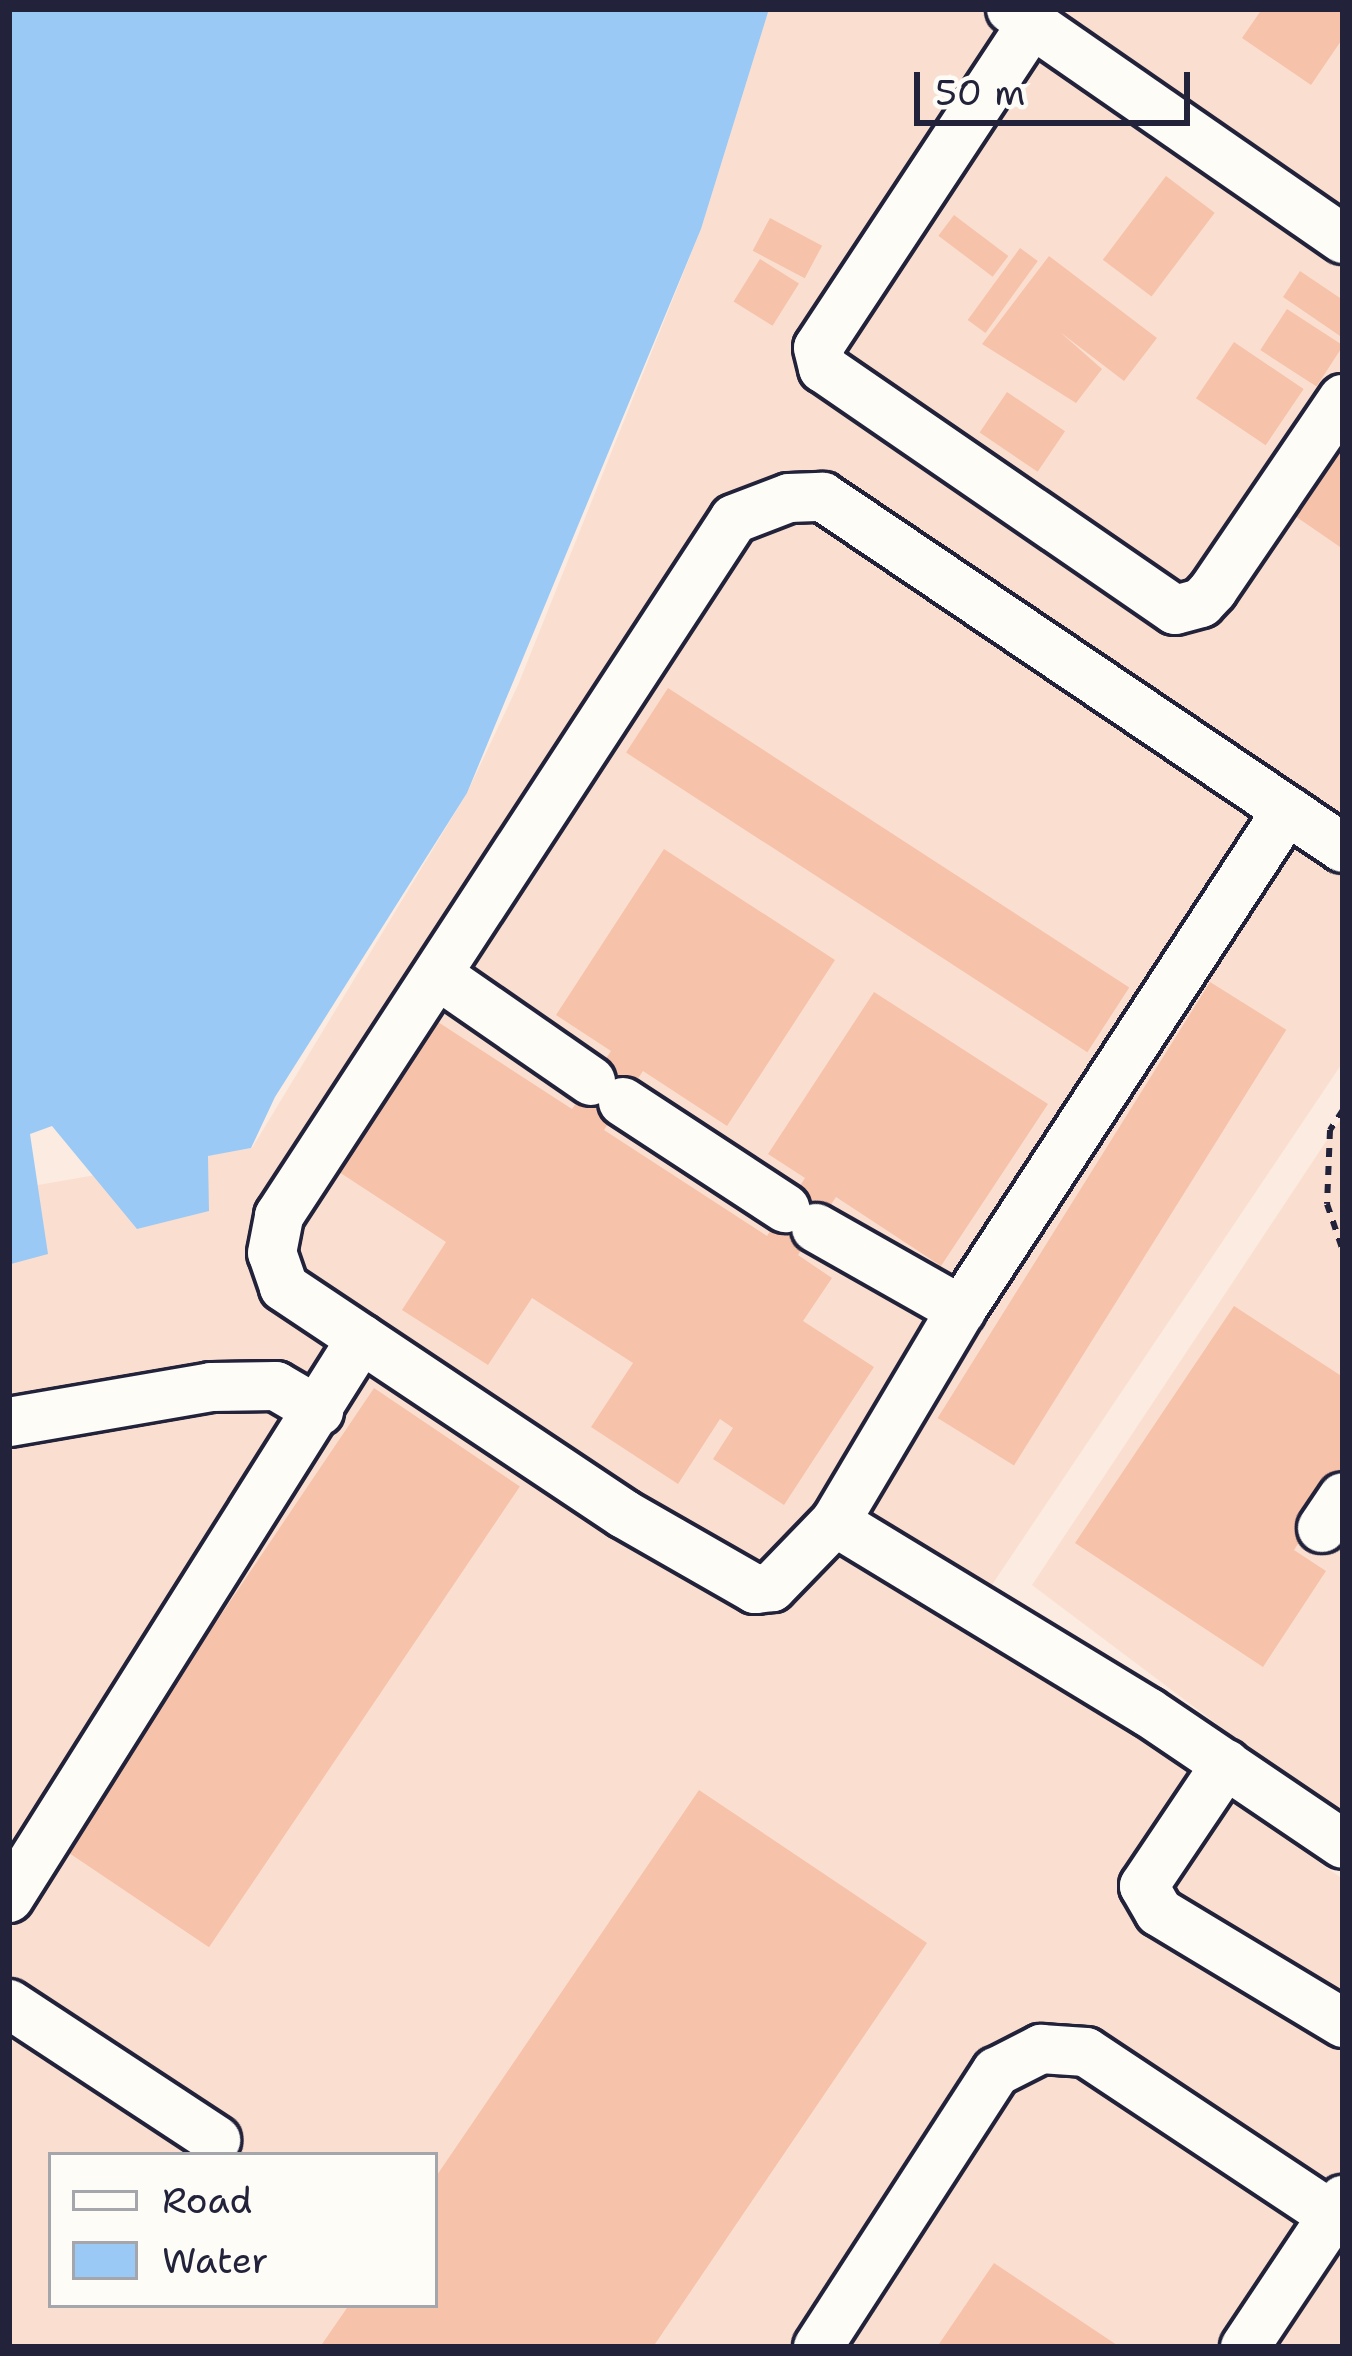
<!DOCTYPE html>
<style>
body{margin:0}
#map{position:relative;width:1352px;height:2356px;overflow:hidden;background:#fbebe0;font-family:"Shantell Sans",sans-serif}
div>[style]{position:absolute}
.built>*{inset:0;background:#fadfd0}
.water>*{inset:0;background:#9bc9f6}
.building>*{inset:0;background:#f7c2aa;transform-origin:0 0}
.path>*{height:6px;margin-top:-3px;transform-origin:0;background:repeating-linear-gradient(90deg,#22223b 0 9px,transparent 0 18px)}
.roads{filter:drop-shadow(3px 0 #22223b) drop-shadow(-3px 0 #22223b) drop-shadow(0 3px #22223b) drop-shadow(0 -3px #22223b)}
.minor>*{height:48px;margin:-24px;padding:0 24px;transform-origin:24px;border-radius:24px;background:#fdfcf7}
span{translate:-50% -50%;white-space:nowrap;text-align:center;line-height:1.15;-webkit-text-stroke:9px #fdfcf7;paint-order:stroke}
.frame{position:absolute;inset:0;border:12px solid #22223b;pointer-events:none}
.legend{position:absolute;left:48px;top:2152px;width:390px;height:156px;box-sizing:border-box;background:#fdfcf7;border:3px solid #a5a5ac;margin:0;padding:15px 21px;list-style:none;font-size:36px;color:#22223b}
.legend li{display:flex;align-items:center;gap:24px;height:60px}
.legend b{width:60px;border:3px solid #a5a5ac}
.scale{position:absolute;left:914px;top:72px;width:276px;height:54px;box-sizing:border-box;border:6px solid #22223b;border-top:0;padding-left:15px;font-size:36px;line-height:42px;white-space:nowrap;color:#22223b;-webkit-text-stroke:9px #fdfcf7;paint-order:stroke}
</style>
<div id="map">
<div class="built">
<i style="clip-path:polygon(evenodd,769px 9px,1343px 9px,1343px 1062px,969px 1619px,1343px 1879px,1343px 2347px,9px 2347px,9px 1190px,252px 1148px,467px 793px,518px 685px,701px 229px,769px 9px,51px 2155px,435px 2155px,435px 2305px,51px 2305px,51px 2155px)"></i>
<i style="clip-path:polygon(1343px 1116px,1343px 1819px,1032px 1585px)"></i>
</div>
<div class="water">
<i style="clip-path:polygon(9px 9px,769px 9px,701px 229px,467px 793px,275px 1097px,251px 1148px,208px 1156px,209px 1211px,137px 1229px,52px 1126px,30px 1134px,48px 1254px,11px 1264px)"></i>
</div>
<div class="building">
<i style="clip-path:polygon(1262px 9px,1343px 9px,1343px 38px,1311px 85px,1242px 38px)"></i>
<i style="left:1166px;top:176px;width:61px;height:105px;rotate:37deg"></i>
<i style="left:954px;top:215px;width:68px;height:26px;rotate:37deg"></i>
<i style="left:770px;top:218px;width:59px;height:37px;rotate:28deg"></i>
<i style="left:1020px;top:248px;width:22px;height:89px;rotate:36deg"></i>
<i style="clip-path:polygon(1049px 256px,1157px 338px,1124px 381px,1060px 332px,1102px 369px,1076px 403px,982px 344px)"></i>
<i style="left:760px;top:259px;width:46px;height:50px;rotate:32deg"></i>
<i style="clip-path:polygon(1300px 271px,1343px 300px,1343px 338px,1283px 297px)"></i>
<i style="left:1287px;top:309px;width:67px;height:49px;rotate:33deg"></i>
<i style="left:1234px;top:342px;width:84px;height:68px;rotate:34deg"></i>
<i style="left:1007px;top:392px;width:70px;height:49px;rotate:34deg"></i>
<i style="clip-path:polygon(1343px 446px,1343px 549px,1295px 516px)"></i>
<i style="left:668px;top:688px;width:550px;height:77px;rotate:33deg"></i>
<i style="clip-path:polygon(664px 849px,835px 960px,727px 1126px,643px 1071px,604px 1130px,767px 1236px,805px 1178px,768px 1154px,874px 992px,1048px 1104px,941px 1266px,836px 1197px,798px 1255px,832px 1278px,803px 1321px,874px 1367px,784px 1505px,713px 1459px,733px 1428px,720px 1419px,678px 1484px,591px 1427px,633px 1363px,532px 1298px,488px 1365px,402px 1310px,446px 1242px,339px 1172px,438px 1022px,572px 1109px,611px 1051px,556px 1015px)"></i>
<i style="left:1210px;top:982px;width:90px;height:514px;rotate:32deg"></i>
<i style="clip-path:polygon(1234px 1306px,1343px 1377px,1343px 1476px,1294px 1550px,1326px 1571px,1263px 1667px,1075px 1543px)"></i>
<i style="left:374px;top:1388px;width:176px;height:556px;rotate:34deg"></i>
<i style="clip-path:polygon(699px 1790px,927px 1943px,653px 2347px,320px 2347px,349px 2305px,435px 2305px,435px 2178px)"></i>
<i style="clip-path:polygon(994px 2263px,1120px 2347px,937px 2347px)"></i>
</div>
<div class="path">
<i style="left:1343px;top:1110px;width:24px;rotate:123deg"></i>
<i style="left:1330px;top:1130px;width:74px;rotate:92.3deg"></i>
<i style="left:1327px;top:1204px;width:50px;rotate:71.2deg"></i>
</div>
<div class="roads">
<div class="minor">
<i style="left:1011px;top:9px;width:404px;rotate:34.7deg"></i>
<i style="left:1029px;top:28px;width:383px;rotate:123.4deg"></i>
<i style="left:818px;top:348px;width:21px;rotate:76deg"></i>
<i style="left:823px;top:368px;width:427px;rotate:34.5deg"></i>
<i style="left:1175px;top:610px;width:27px;rotate:-15deg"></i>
<i style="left:1201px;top:603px;width:18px;rotate:-47deg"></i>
<i style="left:1213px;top:590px;width:231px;rotate:-55.8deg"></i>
<i style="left:1287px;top:810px;width:597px;rotate:123.1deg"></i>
<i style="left:961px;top:1310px;width:247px;rotate:120.7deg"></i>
<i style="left:835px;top:1522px;width:91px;rotate:134.1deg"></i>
<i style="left:772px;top:1587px;width:17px;rotate:173deg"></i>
<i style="left:755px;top:1589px;width:151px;rotate:-150.2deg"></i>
<i style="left:624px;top:1514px;width:409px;rotate:-146.3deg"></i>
<i style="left:284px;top:1287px;width:36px;rotate:-109deg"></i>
<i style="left:272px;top:1253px;width:38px;rotate:-79deg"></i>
<i style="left:279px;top:1216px;width:832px;rotate:-56.86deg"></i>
<i style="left:734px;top:519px;width:59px;rotate:-20.9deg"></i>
<i style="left:789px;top:498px;width:34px;rotate:-2deg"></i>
<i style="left:823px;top:497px;width:627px;rotate:34.02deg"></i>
<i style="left:438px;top:975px;width:186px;rotate:34.7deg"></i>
<i style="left:623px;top:1102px;width:194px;rotate:33.2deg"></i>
<i style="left:816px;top:1228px;width:167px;rotate:29.5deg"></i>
<i style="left:9px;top:1422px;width:205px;rotate:-9.8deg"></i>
<i style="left:211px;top:1387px;width:65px;rotate:-0.9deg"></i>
<i style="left:276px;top:1386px;width:50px;rotate:30.2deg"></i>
<i style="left:835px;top:1522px;width:366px;rotate:31.3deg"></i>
<i style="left:1148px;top:1712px;width:235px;rotate:34.1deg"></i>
<i style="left:1322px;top:1528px;width:37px;rotate:-56deg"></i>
<i style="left:1226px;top:1764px;width:147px;rotate:123.9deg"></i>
<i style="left:1144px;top:1886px;width:30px;rotate:60deg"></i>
<i style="left:1159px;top:1912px;width:215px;rotate:31.1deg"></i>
<i style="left:9px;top:1898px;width:661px;rotate:-57.8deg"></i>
<i style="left:9px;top:2004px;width:248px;rotate:33.3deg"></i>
<i style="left:818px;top:2347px;width:328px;rotate:-57.1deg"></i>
<i style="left:996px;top:2072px;width:51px;rotate:-27.1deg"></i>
<i style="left:1041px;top:2049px;width:45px;rotate:3.8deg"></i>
<i style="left:1086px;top:2052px;width:296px;rotate:33.6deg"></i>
<i style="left:1245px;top:2347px;width:177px;rotate:-56.3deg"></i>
</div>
</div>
<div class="frame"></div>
<ul class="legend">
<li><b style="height:15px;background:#fdfcf7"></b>Road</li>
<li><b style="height:33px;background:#9bc9f6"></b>Water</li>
</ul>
<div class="scale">50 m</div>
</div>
